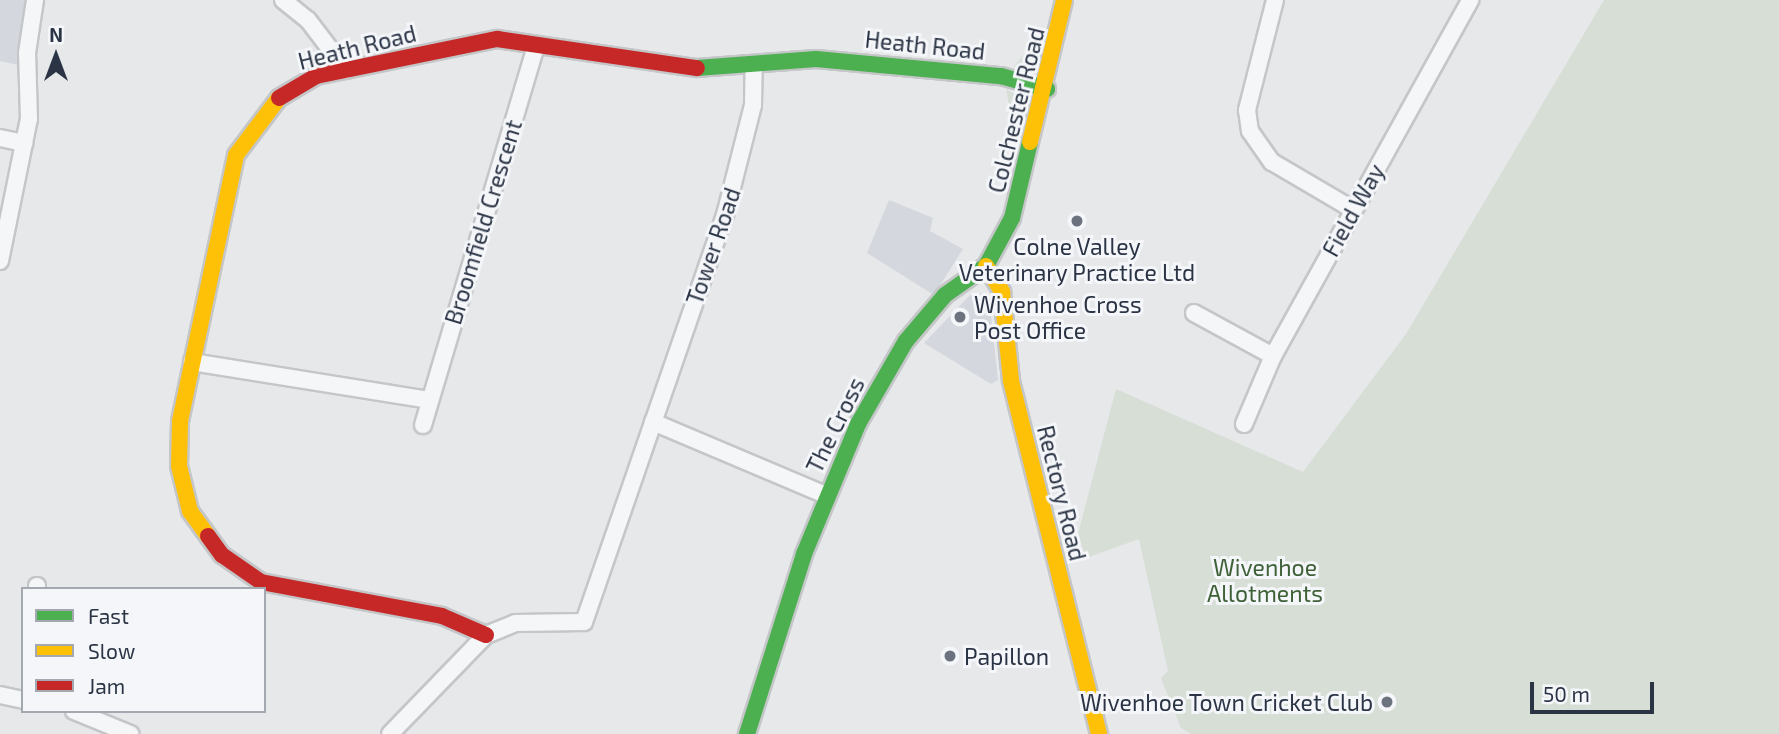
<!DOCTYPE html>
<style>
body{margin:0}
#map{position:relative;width:1779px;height:734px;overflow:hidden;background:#e6e8ea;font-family:"Exo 2",sans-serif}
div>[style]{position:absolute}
.built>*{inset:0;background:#d4d7dd}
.green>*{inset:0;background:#d6ded6}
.roads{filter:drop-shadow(2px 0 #c4c6c8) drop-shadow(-2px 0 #c4c6c8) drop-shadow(0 2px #c4c6c8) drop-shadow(0 -2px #c4c6c8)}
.street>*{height:16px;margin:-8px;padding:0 8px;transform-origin:8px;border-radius:8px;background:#f5f6f7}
.fast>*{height:16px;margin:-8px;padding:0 8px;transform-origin:8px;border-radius:8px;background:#4caf50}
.slow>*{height:16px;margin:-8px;padding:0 8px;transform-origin:8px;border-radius:8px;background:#ffc107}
.jam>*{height:16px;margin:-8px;padding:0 8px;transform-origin:8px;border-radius:8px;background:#c62828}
.dots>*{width:19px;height:19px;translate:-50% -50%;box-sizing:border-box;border:4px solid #f4f6f9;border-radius:50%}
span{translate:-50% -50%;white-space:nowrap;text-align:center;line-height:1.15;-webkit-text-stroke:6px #f4f6f9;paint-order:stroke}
.street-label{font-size:23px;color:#2b3445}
.poi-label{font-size:23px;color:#2b3445}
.left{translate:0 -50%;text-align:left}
.right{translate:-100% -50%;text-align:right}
.park-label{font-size:23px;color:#3f6138}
.legend{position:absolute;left:21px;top:587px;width:245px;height:126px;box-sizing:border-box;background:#f4f6f9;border:2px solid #a4a8b1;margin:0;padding:9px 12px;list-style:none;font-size:21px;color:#2b3445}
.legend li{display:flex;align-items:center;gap:14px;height:35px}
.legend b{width:35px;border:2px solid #a4a8b1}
.north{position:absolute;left:21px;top:21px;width:70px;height:70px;-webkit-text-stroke:5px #f4f6f9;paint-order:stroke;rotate:0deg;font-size:19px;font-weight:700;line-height:28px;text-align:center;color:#2b3445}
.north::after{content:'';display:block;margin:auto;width:24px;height:32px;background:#2b3445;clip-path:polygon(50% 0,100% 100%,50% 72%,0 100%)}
.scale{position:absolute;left:1530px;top:682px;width:124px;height:32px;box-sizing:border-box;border:4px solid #2b3445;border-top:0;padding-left:9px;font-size:21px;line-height:24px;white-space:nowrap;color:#2b3445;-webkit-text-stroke:5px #f4f6f9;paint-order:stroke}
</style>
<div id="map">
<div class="built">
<i style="clip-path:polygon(0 0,26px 0,18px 65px,0 61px)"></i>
<i style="clip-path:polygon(889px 200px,933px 218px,930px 231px,963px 249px,934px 295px,867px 253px)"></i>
<i style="clip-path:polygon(981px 293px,989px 297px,998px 380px,991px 384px,924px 343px,971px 294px)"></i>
</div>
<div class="green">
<i style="clip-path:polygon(1604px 0,1779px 0,1779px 734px,1191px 734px,1181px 728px,1161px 678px,1168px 671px,1139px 539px,1086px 558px,1078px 534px,1116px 389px,1303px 472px,1406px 334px)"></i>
<i style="clip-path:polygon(1046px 30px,1038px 61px,1013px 68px,1044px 30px)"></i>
<i style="clip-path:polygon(1006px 89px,1029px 103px,1018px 154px)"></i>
</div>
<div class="roads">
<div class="street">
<i style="left:283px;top:0;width:32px;rotate:39deg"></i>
<i style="left:308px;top:20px;width:63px;rotate:52.8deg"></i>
<i style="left:1275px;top:0;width:114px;rotate:104.3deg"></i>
<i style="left:1247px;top:110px;width:21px;rotate:82deg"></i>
<i style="left:1250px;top:131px;width:38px;rotate:55deg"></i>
<i style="left:1272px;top:162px;width:93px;rotate:30.4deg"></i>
<i style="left:0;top:138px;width:25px;rotate:12deg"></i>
<i style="left:0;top:261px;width:145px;rotate:-78.5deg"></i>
<i style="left:29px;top:119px;width:66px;rotate:-91.7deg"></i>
<i style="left:27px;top:53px;width:54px;rotate:-81.4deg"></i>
<i style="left:1194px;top:313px;width:90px;rotate:28.6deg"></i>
<i style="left:192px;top:362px;width:241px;rotate:9.1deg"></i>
<i style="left:653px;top:422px;width:188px;rotate:22.9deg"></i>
<i style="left:1244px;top:424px;width:74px;rotate:-66.9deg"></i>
<i style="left:1273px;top:356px;width:407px;rotate:-61deg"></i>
<i style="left:423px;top:425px;width:396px;rotate:-73.4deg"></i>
<i style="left:37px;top:586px;width:3px;rotate:90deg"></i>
<i style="left:0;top:695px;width:24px;rotate:12deg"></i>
<i style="left:74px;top:711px;width:61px;rotate:22.3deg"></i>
<i style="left:390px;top:734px;width:138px;rotate:-45.9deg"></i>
<i style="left:486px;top:635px;width:31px;rotate:-22deg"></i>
<i style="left:515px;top:623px;width:69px;rotate:-0.8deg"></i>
<i style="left:584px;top:622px;width:431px;rotate:-70.9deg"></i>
<i style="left:725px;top:215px;width:114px;rotate:-75.7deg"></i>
<i style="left:753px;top:105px;width:39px;rotate:-89deg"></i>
</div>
<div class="fast">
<i style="left:697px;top:68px;width:119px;rotate:-4.3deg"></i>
<i style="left:816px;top:59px;width:186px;rotate:5.3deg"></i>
<i style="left:1001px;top:76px;width:48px;rotate:15.8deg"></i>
<i style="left:747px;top:734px;width:189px;rotate:-72.4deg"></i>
<i style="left:804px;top:554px;width:141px;rotate:-67.4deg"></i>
<i style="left:858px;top:424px;width:96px;rotate:-60deg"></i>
<i style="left:906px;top:341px;width:60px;rotate:-49.7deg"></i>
<i style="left:945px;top:295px;width:50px;rotate:-35.3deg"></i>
<i style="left:986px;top:266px;width:55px;rotate:-61.6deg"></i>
<i style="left:1012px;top:218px;width:78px;rotate:-76.7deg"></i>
</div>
<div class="slow">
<i style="left:1030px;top:142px;width:146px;rotate:-76.5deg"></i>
<i style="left:986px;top:266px;width:31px;rotate:58deg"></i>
<i style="left:1002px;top:292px;width:89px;rotate:84.2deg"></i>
<i style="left:1011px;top:381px;width:364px;rotate:76deg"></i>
<i style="left:208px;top:536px;width:31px;rotate:-126deg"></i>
<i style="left:190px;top:511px;width:46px;rotate:-103.7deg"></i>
<i style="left:179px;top:466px;width:45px;rotate:-88.7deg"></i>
<i style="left:180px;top:421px;width:272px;rotate:-78.1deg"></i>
<i style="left:236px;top:155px;width:71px;rotate:-53deg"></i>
</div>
<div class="jam">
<i style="left:279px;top:98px;width:43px;rotate:-30.7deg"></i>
<i style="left:316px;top:76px;width:185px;rotate:-11.6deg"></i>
<i style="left:497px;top:39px;width:202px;rotate:8.3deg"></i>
<i style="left:208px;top:536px;width:24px;rotate:54deg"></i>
<i style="left:222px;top:555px;width:47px;rotate:34.7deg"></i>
<i style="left:261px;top:582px;width:184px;rotate:10.6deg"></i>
<i style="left:442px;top:616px;width:48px;rotate:23.4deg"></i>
</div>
</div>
<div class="dots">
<i style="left:1077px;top:221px;background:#6c737f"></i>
<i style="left:960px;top:317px;background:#6c737f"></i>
<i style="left:950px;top:656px;background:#6c737f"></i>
<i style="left:1387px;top:702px;background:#6c737f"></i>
</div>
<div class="street-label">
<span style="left:925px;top:45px;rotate:6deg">Heath Road</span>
<span style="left:357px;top:47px;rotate:-14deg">Heath Road</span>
<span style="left:1016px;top:110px;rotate:-76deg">Colchester Road</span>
<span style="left:1353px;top:210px;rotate:-61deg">Field Way</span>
<span style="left:483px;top:222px;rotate:-73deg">Broomfield Crescent</span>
<span style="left:713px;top:246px;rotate:-71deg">Tower Road</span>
<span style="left:835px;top:425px;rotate:-64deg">The Cross</span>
<span style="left:1062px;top:493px;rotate:76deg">Rectory Road</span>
</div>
<div class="poi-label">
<span style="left:1077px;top:259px">Colne Valley<br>Veterinary Practice Ltd</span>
<span class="left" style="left:974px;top:317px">Wivenhoe Cross<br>Post Office</span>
<span class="left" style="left:964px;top:656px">Papillon</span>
<span class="right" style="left:1373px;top:702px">Wivenhoe Town Cricket Club</span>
</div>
<div class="park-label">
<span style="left:1265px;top:580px">Wivenhoe<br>Allotments</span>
</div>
<ul class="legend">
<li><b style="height:9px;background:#4caf50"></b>Fast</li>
<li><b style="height:9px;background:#ffc107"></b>Slow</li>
<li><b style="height:9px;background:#c62828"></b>Jam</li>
</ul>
<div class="north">N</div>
<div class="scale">50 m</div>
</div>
